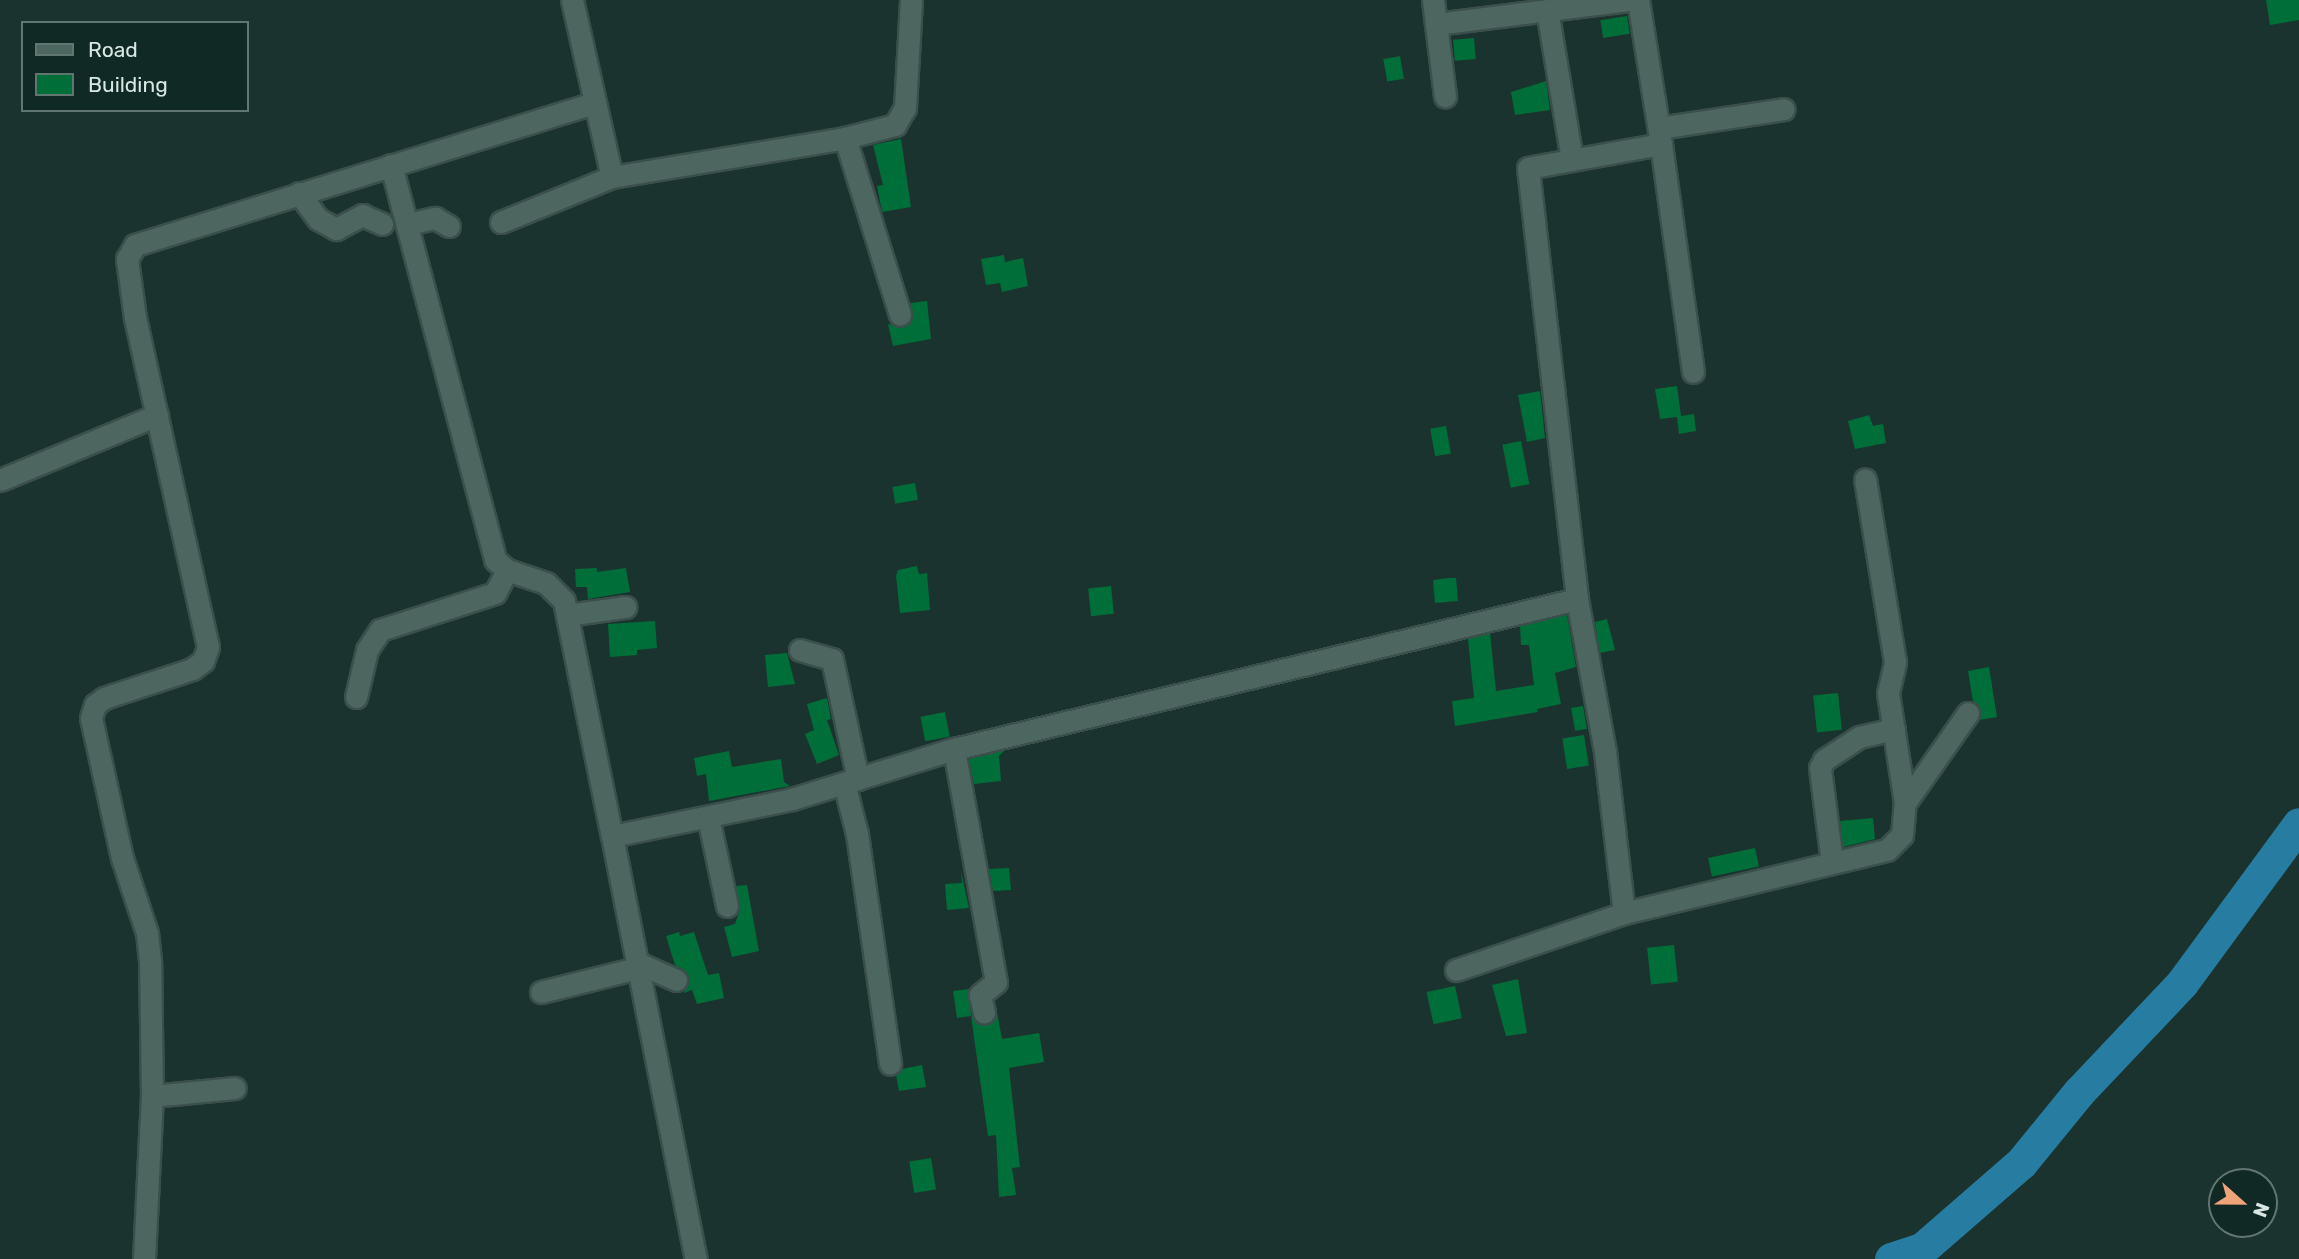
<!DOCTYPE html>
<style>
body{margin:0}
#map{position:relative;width:2299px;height:1259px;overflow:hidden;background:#1b332e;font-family:Rubik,sans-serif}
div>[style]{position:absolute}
.river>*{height:33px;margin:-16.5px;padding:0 16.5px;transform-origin:16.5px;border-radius:16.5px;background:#277da1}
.building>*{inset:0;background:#006e39;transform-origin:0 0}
.roads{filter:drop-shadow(2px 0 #3b4f4c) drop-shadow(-2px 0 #3b4f4c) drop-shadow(0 2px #3b4f4c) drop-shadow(0 -2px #3b4f4c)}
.minor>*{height:21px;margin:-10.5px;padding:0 10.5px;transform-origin:10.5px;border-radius:10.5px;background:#4d6660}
span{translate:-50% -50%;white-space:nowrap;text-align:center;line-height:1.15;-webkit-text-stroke:6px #112924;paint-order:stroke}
.legend{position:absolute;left:21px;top:21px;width:228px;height:91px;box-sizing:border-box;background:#112924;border:2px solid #617571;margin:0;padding:9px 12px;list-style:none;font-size:21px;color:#d9e7e4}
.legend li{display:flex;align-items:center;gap:14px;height:35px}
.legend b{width:35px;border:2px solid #617571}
.north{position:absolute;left:2208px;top:1168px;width:70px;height:70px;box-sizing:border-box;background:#112924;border:2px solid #617571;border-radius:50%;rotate:111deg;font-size:19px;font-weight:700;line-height:28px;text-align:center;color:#d9e7e4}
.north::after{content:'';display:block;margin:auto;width:24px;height:32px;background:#efa378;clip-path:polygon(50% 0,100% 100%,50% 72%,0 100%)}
</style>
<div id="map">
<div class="river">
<i style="left:1891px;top:1259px;width:33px;rotate:-18deg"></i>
<i style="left:1922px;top:1249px;width:131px;rotate:-41deg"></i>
<i style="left:2021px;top:1163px;width:92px;rotate:-50.8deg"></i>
<i style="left:2079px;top:1092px;width:150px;rotate:-46.6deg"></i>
<i style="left:2182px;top:983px;width:197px;rotate:-53.7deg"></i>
</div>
<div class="building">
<i style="clip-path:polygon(2266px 0,2299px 0,2299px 20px,2270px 25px)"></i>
<i style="left:1627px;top:16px;width:18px;height:27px;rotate:81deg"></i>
<i style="left:1474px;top:38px;width:21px;height:21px;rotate:85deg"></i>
<i style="left:1400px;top:56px;width:23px;height:17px;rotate:80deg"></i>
<i style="clip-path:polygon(1546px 81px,1550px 110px,1515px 115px,1511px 92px)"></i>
<i style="clip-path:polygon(901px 139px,911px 207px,882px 212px,877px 186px,883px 185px,873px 145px)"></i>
<i style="clip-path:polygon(1004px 255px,1005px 262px,1023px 258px,1028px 286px,1002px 292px,1000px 283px,986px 285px,981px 259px)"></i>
<i style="clip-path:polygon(927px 301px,931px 339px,893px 346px,888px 324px,905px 327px,913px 319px,910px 303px)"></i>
<i style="clip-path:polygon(1677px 386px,1681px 416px,1694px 414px,1696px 431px,1679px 434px,1677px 417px,1660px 419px,1655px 389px)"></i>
<i style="clip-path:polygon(1540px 391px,1545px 438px,1527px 442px,1518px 395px)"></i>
<i style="clip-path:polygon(1869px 415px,1873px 426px,1883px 424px,1886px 443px,1855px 449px,1848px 421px)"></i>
<i style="left:1446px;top:426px;width:28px;height:16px;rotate:80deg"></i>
<i style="left:1521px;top:441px;width:44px;height:19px;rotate:79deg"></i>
<i style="left:915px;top:483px;width:17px;height:23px;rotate:80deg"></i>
<i style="clip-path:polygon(917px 566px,919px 574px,927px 573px,930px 610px,900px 613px,896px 576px,898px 570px)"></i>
<i style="clip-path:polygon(597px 568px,597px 572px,626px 568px,630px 592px,588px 599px,587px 587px,576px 587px,575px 569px)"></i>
<i style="clip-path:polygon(1448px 578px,1456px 578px,1458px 601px,1435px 603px,1433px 580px)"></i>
<i style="left:1111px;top:586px;width:28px;height:23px;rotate:84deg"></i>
<i style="clip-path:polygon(1567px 615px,1576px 667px,1555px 673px,1561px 704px,1537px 709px,1538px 712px,1455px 726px,1452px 701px,1474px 698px,1468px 639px,1490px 633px,1496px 691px,1534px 685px,1529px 645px,1521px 645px,1520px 626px)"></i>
<i style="clip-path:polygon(1607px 619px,1615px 650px,1600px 653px,1595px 622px)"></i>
<i style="clip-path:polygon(655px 621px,657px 648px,637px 650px,637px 655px,610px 657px,608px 624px)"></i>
<i style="clip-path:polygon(787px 653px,795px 684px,768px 687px,765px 655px)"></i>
<i style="clip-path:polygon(1989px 667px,1997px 717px,1979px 720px,1980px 708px,1973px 701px,1968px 671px)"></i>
<i style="left:1838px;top:693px;width:37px;height:25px;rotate:84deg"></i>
<i style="clip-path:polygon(827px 698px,831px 719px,827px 720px,839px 755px,817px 764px,805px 734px,814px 730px,807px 704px)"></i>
<i style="left:1583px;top:706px;width:23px;height:12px;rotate:80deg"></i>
<i style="left:945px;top:712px;width:25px;height:25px;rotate:79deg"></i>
<i style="left:1584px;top:735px;width:31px;height:22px;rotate:81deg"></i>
<i style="clip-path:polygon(1005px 750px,999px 756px,1001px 781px,974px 784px,969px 759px)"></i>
<i style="clip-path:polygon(729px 751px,732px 767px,781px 759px,784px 782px,790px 786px,709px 801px,706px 774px,697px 776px,694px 758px)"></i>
<i style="clip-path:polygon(1873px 818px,1875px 839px,1843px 847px,1840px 821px)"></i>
<i style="left:1755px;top:848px;width:19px;height:48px;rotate:78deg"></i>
<i style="clip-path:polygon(1009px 868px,1011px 890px,993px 891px,989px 869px)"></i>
<i style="clip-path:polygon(961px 871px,969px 908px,947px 910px,945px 884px,962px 883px)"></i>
<i style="clip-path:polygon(747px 885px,759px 951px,732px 957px,724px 927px,735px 924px,740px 909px,736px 886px)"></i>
<i style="clip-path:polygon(679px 932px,680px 936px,694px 932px,708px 975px,719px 973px,724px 998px,697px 1004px,692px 990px,684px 993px,689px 978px,675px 965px,666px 936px)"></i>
<i style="left:1674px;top:945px;width:37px;height:27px;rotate:84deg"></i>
<i style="clip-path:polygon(1518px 979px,1527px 1033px,1506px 1036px,1492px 985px)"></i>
<i style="left:1455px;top:986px;width:33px;height:29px;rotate:78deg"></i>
<i style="clip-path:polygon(969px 989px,971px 1016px,979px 1025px,992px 1023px,997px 1012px,1002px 1039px,1039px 1033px,1044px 1062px,1009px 1068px,1020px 1167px,1012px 1168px,1016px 1195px,999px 1197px,996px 1135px,988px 1136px,971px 1016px,957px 1018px,953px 991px)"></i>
<i style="clip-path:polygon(922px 1065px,926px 1087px,899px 1091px,896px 1075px,902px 1069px)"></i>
<i style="left:931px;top:1158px;width:32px;height:22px;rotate:81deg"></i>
</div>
<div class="roads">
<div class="minor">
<i style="left:572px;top:0;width:181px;rotate:77.3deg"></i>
<i style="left:612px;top:177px;width:236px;rotate:-9.5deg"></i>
<i style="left:845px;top:138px;width:52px;rotate:-14.6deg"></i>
<i style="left:895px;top:125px;width:20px;rotate:-60deg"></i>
<i style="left:905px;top:108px;width:108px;rotate:-86.8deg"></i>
<i style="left:1433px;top:0;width:24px;rotate:83deg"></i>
<i style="left:1436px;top:24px;width:194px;rotate:-7.1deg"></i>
<i style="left:1638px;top:0;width:146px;rotate:80.9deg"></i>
<i style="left:1661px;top:144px;width:135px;rotate:169.8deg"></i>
<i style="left:1528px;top:168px;width:434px;rotate:83.5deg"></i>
<i style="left:1577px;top:599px;width:156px;rotate:79.6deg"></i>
<i style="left:1605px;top:752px;width:162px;rotate:83.3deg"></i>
<i style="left:1624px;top:913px;width:270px;rotate:-13.5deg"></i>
<i style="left:1887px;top:850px;width:21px;rotate:-45deg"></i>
<i style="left:1902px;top:835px;width:32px;rotate:-85deg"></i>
<i style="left:1905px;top:803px;width:111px;rotate:-98.8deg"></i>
<i style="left:1888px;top:693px;width:32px;rotate:-77deg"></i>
<i style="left:1895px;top:662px;width:185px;rotate:-99.3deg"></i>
<i style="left:1547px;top:10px;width:152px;rotate:80.5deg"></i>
<i style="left:1436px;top:24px;width:73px;rotate:82.9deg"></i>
<i style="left:1659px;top:128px;width:126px;rotate:-8.6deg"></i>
<i style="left:845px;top:138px;width:185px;rotate:72.7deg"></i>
<i style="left:1661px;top:144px;width:230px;rotate:82deg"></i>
<i style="left:391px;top:165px;width:408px;rotate:75.2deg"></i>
<i style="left:495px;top:560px;width:16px;rotate:40deg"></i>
<i style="left:507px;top:570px;width:41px;rotate:18.4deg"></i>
<i style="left:546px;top:583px;width:25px;rotate:45deg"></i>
<i style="left:564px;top:601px;width:240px;rotate:78.5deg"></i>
<i style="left:612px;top:836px;width:184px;rotate:-11.6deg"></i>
<i style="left:792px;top:799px;width:170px;rotate:-17.2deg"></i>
<i style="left:954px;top:749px;width:641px;rotate:-13.54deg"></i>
<i style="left:299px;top:193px;width:32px;rotate:54deg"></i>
<i style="left:318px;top:219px;width:21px;rotate:29deg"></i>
<i style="left:336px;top:229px;width:30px;rotate:-28deg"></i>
<i style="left:362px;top:215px;width:22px;rotate:24deg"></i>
<i style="left:501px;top:222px;width:120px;rotate:-22.1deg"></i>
<i style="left:408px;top:224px;width:28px;rotate:-13deg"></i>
<i style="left:435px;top:218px;width:16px;rotate:30deg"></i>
<i style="left:0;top:480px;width:170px;rotate:-22.5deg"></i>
<i style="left:567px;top:615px;width:59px;rotate:-7.9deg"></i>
<i style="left:800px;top:650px;width:33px;rotate:16deg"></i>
<i style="left:832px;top:659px;width:123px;rotate:77.8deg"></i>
<i style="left:356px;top:697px;width:48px;rotate:-76.8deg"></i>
<i style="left:367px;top:650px;width:24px;rotate:-57deg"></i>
<i style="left:380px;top:630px;width:121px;rotate:-17.8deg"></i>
<i style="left:495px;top:593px;width:26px;rotate:-62deg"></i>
<i style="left:954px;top:749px;width:237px;rotate:79.8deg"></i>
<i style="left:996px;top:982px;width:21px;rotate:141deg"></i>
<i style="left:980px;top:995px;width:18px;rotate:77deg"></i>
<i style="left:844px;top:783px;width:53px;rotate:75.7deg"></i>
<i style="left:857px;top:834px;width:232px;rotate:81.8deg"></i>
<i style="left:1905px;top:803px;width:110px;rotate:-55deg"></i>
<i style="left:708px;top:817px;width:91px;rotate:77.9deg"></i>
<i style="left:612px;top:836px;width:431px;rotate:78.8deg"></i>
<i style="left:1832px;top:862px;width:95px;rotate:-97.3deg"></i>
<i style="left:1820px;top:768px;width:9px;rotate:-63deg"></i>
<i style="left:1824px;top:760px;width:42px;rotate:-33.3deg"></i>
<i style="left:1859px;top:737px;width:36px;rotate:-13deg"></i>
<i style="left:636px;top:962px;width:44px;rotate:24.2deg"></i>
<i style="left:1456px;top:970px;width:177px;rotate:-18.7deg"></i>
<i style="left:541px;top:992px;width:99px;rotate:-14deg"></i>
<i style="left:152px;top:1096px;width:83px;rotate:-5.5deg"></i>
<i style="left:144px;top:1259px;width:163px;rotate:-87.2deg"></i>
<i style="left:152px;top:1096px;width:135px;rotate:-90.8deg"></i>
<i style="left:150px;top:961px;width:28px;rotate:-96deg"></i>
<i style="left:147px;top:933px;width:79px;rotate:-108.4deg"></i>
<i style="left:122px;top:858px;width:143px;rotate:-102.5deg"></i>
<i style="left:91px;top:718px;width:14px;rotate:-73deg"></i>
<i style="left:95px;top:705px;width:11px;rotate:-38deg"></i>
<i style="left:104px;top:698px;width:93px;rotate:-18.2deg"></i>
<i style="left:192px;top:669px;width:14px;rotate:-36deg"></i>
<i style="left:203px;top:661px;width:15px;rotate:-70deg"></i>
<i style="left:208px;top:647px;width:337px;rotate:-102.5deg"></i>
<i style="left:135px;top:318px;width:60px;rotate:-97.7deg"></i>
<i style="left:127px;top:259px;width:16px;rotate:-60deg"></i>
<i style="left:135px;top:245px;width:480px;rotate:-17.2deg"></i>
</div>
</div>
<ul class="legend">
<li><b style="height:9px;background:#4d6660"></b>Road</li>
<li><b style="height:19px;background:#006e39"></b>Building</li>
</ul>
<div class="north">N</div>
</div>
